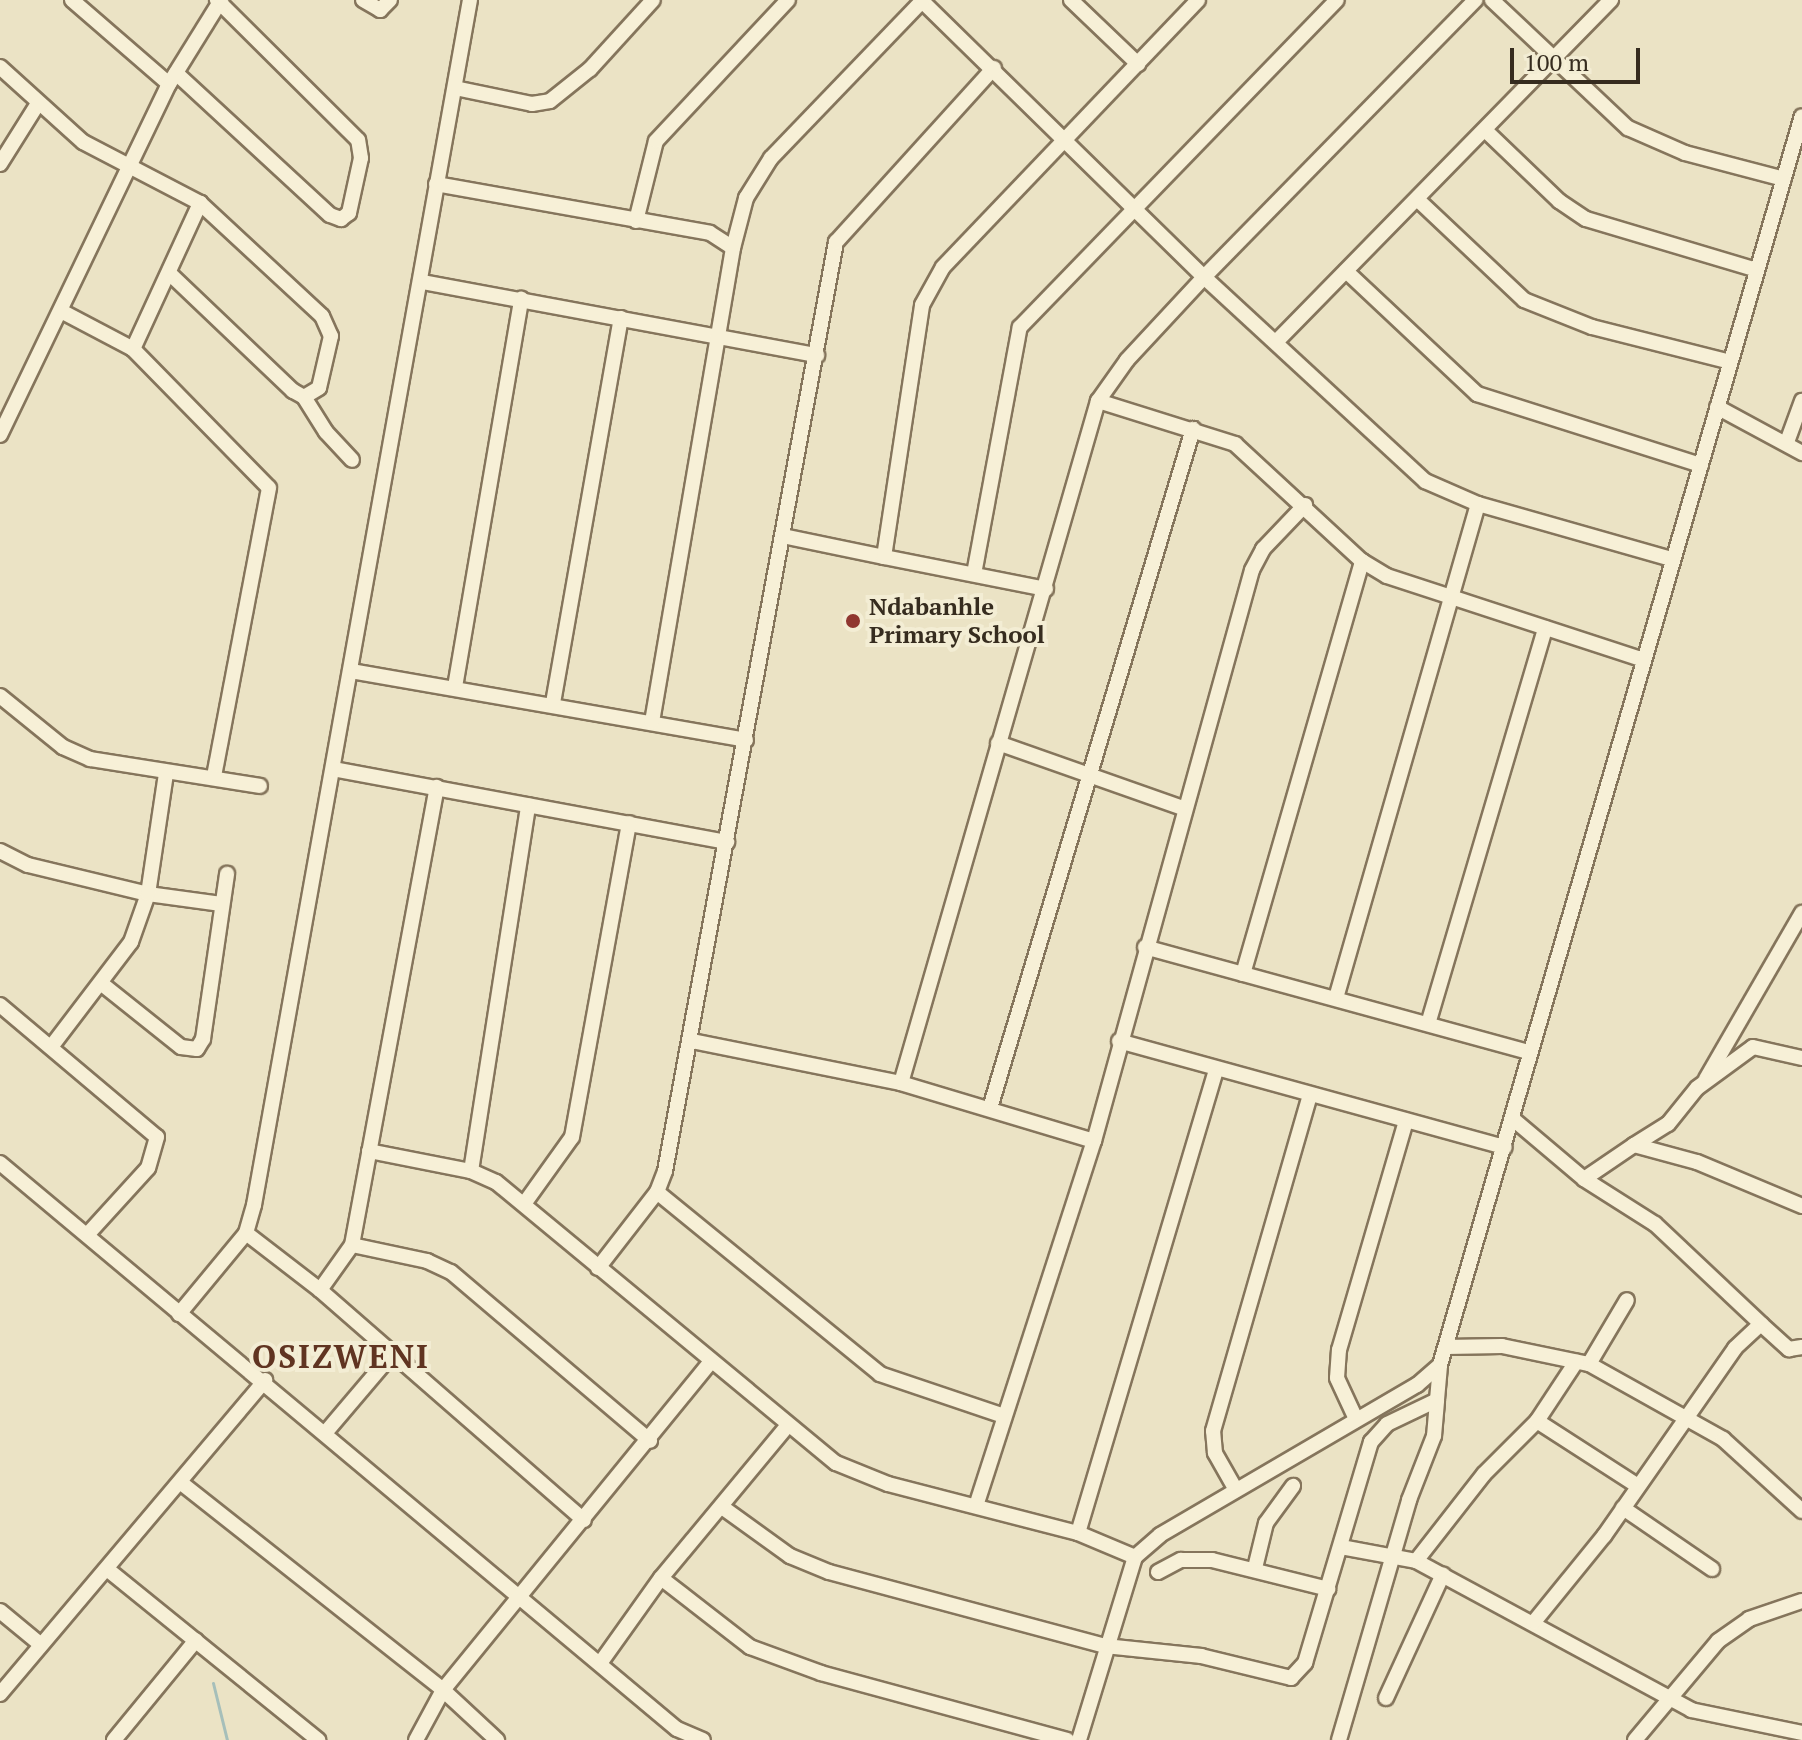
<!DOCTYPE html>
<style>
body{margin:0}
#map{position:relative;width:1802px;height:1740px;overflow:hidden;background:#ebe3c5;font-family:"PT Serif",serif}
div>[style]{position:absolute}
.stream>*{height:3px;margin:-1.5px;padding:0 1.5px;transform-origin:1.5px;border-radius:1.5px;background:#a6bfba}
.roads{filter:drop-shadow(2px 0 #85755c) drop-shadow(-2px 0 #85755c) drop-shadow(0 2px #85755c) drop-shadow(0 -2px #85755c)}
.minor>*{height:14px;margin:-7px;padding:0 7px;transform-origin:7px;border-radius:7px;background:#f7f0d7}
.dots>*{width:22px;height:22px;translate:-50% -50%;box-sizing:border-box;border:4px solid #f3edd4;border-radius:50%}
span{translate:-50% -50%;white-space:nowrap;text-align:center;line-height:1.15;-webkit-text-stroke:8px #f3edd4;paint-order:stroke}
.poi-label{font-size:24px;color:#362c1f;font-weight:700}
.left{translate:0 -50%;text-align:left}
.district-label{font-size:32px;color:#603421;font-weight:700;letter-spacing:2px}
.scale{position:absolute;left:1510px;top:48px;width:130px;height:36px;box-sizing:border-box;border:4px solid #362c1f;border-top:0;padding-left:10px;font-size:24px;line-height:28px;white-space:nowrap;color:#362c1f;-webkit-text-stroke:6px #f3edd4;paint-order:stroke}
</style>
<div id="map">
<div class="stream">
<i style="left:213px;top:1683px;width:59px;rotate:76.2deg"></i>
</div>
<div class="roads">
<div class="minor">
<i style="left:72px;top:0;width:128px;rotate:40.9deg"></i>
<i style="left:363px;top:0;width:20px;rotate:30deg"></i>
<i style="left:380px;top:10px;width:14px;rotate:-45deg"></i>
<i style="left:921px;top:0;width:396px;rotate:44.4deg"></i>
<i style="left:1204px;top:277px;width:301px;rotate:42.7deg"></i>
<i style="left:1425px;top:481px;width:58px;rotate:23.5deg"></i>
<i style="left:1478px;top:504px;width:201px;rotate:15.9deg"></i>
<i style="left:1071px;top:0;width:93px;rotate:43.7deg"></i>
<i style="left:1492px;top:0;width:187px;rotate:43.3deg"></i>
<i style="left:1628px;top:128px;width:62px;rotate:23.7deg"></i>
<i style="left:1685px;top:153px;width:102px;rotate:14.7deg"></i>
<i style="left:0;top:67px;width:112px;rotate:42.1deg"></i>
<i style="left:83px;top:142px;width:132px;rotate:27.5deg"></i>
<i style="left:200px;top:203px;width:166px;rotate:42.8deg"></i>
<i style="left:322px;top:316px;width:22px;rotate:66deg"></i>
<i style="left:331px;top:336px;width:53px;rotate:103deg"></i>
<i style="left:319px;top:388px;width:17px;rotate:149deg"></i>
<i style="left:304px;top:397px;width:13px;rotate:-151deg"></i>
<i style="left:293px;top:391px;width:170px;rotate:-136.4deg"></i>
<i style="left:176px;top:73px;width:209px;rotate:42.7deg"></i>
<i style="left:330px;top:215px;width:12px;rotate:20deg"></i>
<i style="left:341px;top:219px;width:10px;rotate:-37deg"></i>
<i style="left:349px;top:213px;width:56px;rotate:-77.7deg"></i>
<i style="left:361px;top:158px;width:18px;rotate:-99deg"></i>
<i style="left:358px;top:140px;width:199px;rotate:-135.2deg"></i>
<i style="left:455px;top:88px;width:79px;rotate:11.7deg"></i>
<i style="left:532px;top:104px;width:18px;rotate:-9deg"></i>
<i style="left:550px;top:101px;width:51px;rotate:-38.7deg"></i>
<i style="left:590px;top:69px;width:93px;rotate:-47.6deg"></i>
<i style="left:1485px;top:130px;width:103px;rotate:43.8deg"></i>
<i style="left:1559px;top:201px;width:32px;rotate:34deg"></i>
<i style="left:1586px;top:219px;width:178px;rotate:16.6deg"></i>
<i style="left:0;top:164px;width:70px;rotate:-57.9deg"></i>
<i style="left:436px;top:184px;width:278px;rotate:10.1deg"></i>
<i style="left:710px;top:233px;width:27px;rotate:33deg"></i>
<i style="left:1417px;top:199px;width:147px;rotate:43.3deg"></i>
<i style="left:1524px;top:300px;width:73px;rotate:21.7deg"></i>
<i style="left:1592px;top:327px;width:142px;rotate:14.2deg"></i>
<i style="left:636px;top:221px;width:82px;rotate:-76deg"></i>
<i style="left:656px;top:141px;width:193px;rotate:-46.9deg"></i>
<i style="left:1346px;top:271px;width:180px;rotate:43.2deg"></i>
<i style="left:1477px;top:394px;width:235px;rotate:17.6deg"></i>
<i style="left:422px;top:282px;width:402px;rotate:10.5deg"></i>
<i style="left:61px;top:311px;width:81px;rotate:27.8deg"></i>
<i style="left:133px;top:349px;width:194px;rotate:45.6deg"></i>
<i style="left:269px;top:488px;width:294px;rotate:100.8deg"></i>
<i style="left:1276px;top:342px;width:479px;rotate:-45.6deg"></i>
<i style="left:133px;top:349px;width:161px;rotate:-65.3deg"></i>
<i style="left:304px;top:397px;width:41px;rotate:57.8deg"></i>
<i style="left:326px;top:432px;width:38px;rotate:47deg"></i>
<i style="left:1098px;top:401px;width:144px;rotate:17.4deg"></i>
<i style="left:1235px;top:444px;width:173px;rotate:42.7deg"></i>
<i style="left:1362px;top:561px;width:29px;rotate:31deg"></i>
<i style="left:1387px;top:576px;width:267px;rotate:18.1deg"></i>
<i style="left:1717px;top:407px;width:97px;rotate:28.4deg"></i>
<i style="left:0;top:435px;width:390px;rotate:-64.3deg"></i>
<i style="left:169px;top:84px;width:99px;rotate:-58.2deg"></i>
<i style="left:1787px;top:442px;width:44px;rotate:-69.9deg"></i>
<i style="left:783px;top:536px;width:103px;rotate:11.7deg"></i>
<i style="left:974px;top:574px;width:251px;rotate:-79.5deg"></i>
<i style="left:1020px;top:327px;width:455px;rotate:-45.9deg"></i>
<i style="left:1046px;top:589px;width:165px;rotate:-168.8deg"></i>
<i style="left:884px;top:557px;width:255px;rotate:-81.4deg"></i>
<i style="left:922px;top:305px;width:43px;rotate:-61.1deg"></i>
<i style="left:943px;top:267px;width:369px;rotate:-46.3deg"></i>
<i style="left:351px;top:671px;width:401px;rotate:9.9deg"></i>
<i style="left:455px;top:687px;width:394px;rotate:-80.3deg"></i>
<i style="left:0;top:696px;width:81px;rotate:39deg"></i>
<i style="left:63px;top:747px;width:30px;rotate:24deg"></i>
<i style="left:90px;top:759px;width:172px;rotate:9deg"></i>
<i style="left:553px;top:703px;width:391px;rotate:-80deg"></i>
<i style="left:652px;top:722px;width:481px;rotate:-80.3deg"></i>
<i style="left:733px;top:248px;width:52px;rotate:-75.4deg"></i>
<i style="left:746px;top:198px;width:47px;rotate:-58deg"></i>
<i style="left:771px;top:158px;width:218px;rotate:-46.1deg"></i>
<i style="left:998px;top:743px;width:196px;rotate:19.4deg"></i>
<i style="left:333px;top:769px;width:401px;rotate:10.5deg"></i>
<i style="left:0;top:851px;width:31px;rotate:27deg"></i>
<i style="left:28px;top:865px;width:123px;rotate:13.6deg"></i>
<i style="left:148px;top:894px;width:74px;rotate:7.8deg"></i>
<i style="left:1145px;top:947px;width:399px;rotate:15.3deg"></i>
<i style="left:1243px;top:974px;width:430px;rotate:-73.9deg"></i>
<i style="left:102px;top:984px;width:101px;rotate:38.6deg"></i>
<i style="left:181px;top:1047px;width:16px;rotate:7deg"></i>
<i style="left:197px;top:1049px;width:12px;rotate:-59deg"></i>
<i style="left:203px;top:1039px;width:167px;rotate:-81.7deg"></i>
<i style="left:1336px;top:998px;width:514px;rotate:-73.96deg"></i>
<i style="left:0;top:1005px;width:205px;rotate:40.1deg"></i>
<i style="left:157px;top:1137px;width:32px;rotate:106deg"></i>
<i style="left:148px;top:1168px;width:89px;rotate:132.3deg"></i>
<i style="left:1428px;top:1024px;width:413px;rotate:-73.5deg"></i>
<i style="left:692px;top:1041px;width:213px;rotate:11.4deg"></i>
<i style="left:1119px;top:1041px;width:400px;rotate:15.4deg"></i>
<i style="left:51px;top:1047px;width:132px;rotate:-52.7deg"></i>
<i style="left:131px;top:942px;width:51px;rotate:-70.5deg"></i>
<i style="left:148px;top:894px;width:122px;rotate:-81.5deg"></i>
<i style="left:1706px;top:1079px;width:192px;rotate:-60deg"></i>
<i style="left:990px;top:1108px;width:709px;rotate:-73.35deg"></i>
<i style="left:1513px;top:1119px;width:93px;rotate:40.2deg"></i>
<i style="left:1584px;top:1179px;width:84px;rotate:32.4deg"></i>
<i style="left:1655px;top:1224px;width:146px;rotate:43.3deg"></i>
<i style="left:1094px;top:1141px;width:202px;rotate:-163.3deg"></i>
<i style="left:901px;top:1083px;width:710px;rotate:-73.89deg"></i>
<i style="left:1098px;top:401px;width:50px;rotate:-54.7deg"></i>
<i style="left:1127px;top:360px;width:113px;rotate:-47.1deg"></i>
<i style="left:1204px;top:277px;width:388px;rotate:-45.6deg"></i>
<i style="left:1634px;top:1145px;width:40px;rotate:-32deg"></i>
<i style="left:1668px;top:1124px;width:46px;rotate:-51.1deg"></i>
<i style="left:1697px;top:1088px;width:69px;rotate:-36.2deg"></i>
<i style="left:1753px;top:1047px;width:50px;rotate:12.7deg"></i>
<i style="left:369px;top:1151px;width:104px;rotate:11.1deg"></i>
<i style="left:471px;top:1171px;width:27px;rotate:24deg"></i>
<i style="left:496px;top:1182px;width:441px;rotate:39.6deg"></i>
<i style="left:836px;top:1463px;width:56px;rotate:22deg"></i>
<i style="left:888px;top:1484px;width:196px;rotate:14.5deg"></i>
<i style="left:1078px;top:1533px;width:62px;rotate:22.8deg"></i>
<i style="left:0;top:1163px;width:882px;rotate:39.9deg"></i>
<i style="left:677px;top:1729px;width:28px;rotate:23deg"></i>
<i style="left:471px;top:1171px;width:370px;rotate:-81.1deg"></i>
<i style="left:1584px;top:1179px;width:60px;rotate:-34.2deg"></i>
<i style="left:1634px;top:1145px;width:65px;rotate:15.1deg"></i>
<i style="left:1697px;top:1162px;width:114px;rotate:22.7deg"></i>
<i style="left:657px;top:1192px;width:288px;rotate:39.2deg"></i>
<i style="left:880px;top:1374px;width:131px;rotate:18.7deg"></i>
<i style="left:524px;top:1204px;width:82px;rotate:-54.4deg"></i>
<i style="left:572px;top:1137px;width:319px;rotate:-79.7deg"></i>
<i style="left:246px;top:1233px;width:93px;rotate:37.6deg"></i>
<i style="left:320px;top:1290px;width:350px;rotate:41.1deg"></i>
<i style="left:352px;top:1245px;width:77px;rotate:12deg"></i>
<i style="left:427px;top:1261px;width:26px;rotate:25deg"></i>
<i style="left:451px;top:1272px;width:261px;rotate:40.3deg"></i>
<i style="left:598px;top:1268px;width:96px;rotate:-52.2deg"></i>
<i style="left:657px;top:1192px;width:22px;rotate:-69deg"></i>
<i style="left:665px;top:1171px;width:945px;rotate:-79.57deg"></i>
<i style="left:836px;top:242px;width:235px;rotate:-47.8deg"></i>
<i style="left:320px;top:1290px;width:55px;rotate:-54.6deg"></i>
<i style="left:352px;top:1245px;width:466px;rotate:-79.5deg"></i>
<i style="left:179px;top:1314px;width:105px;rotate:-50.4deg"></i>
<i style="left:246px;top:1233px;width:29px;rotate:-74deg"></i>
<i style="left:254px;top:1205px;width:1224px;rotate:-79.84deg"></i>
<i style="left:1446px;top:1347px;width:56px;rotate:-1deg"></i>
<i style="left:1502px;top:1346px;width:89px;rotate:11.7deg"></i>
<i style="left:1589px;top:1364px;width:154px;rotate:29.2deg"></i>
<i style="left:1723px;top:1439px;width:107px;rotate:42.3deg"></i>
<i style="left:1589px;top:1364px;width:74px;rotate:-59.3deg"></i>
<i style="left:1356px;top:1419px;width:45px;rotate:-114.9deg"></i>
<i style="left:1337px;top:1378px;width:28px;rotate:-86deg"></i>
<i style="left:1339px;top:1350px;width:239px;rotate:-73.7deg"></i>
<i style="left:1537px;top:1421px;width:120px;rotate:32.8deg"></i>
<i style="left:326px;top:1432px;width:104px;rotate:-49.7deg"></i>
<i style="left:180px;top:1482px;width:335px;rotate:38.3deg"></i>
<i style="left:443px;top:1690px;width:74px;rotate:42.8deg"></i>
<i style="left:1236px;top:1490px;width:43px;rotate:-119.6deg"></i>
<i style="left:1215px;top:1453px;width:22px;rotate:-95deg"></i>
<i style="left:1213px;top:1431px;width:350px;rotate:-73.9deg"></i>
<i style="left:976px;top:1506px;width:384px;rotate:-72.1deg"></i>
<i style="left:1094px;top:1141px;width:592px;rotate:-74.53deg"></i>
<i style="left:1252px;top:570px;width:24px;rotate:-62deg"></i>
<i style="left:1263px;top:549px;width:61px;rotate:-46.3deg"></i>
<i style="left:722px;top:1507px;width:84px;rotate:35.8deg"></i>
<i style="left:790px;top:1556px;width:42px;rotate:22.3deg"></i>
<i style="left:829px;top:1572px;width:286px;rotate:15deg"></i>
<i style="left:1105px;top:1646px;width:97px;rotate:5.9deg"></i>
<i style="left:1201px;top:1656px;width:93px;rotate:13.7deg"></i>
<i style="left:1291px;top:1678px;width:21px;rotate:-47deg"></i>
<i style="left:1305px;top:1663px;width:231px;rotate:-73.4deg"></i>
<i style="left:1371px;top:1442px;width:24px;rotate:-48deg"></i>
<i style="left:1387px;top:1424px;width:55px;rotate:-25.6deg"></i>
<i style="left:1437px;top:1400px;width:35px;rotate:-85deg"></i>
<i style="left:1623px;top:1508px;width:108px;rotate:34.4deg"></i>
<i style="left:1078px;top:1533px;width:484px;rotate:-73.4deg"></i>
<i style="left:1341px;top:1547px;width:76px;rotate:10.6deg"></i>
<i style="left:1416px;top:1561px;width:313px;rotate:28.4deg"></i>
<i style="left:1691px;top:1710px;width:113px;rotate:11.7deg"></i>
<i style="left:1416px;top:1561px;width:110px;rotate:-52deg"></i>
<i style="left:1484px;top:1474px;width:75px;rotate:-45deg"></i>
<i style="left:1537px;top:1421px;width:71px;rotate:-56.5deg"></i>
<i style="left:1255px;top:1568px;width:46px;rotate:-76.3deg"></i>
<i style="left:1266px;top:1523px;width:46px;rotate:-53.9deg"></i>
<i style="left:107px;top:1569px;width:272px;rotate:39deg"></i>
<i style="left:1158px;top:1572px;width:26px;rotate:-28deg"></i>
<i style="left:1181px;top:1560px;width:31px"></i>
<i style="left:1212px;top:1560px;width:120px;rotate:14deg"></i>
<i style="left:661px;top:1578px;width:113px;rotate:37.8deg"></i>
<i style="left:750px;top:1647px;width:76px;rotate:20.1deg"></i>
<i style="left:821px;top:1673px;width:255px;rotate:15.2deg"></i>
<i style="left:0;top:1611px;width:52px;rotate:39.5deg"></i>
<i style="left:1534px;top:1622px;width:111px;rotate:-50.9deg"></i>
<i style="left:1604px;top:1536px;width:229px;rotate:-55.1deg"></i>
<i style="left:1735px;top:1348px;width:35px;rotate:-43deg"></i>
<i style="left:1761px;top:1324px;width:38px;rotate:42deg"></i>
<i style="left:1789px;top:1349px;width:13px;rotate:-9deg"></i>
<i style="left:601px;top:1662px;width:103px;rotate:-54.5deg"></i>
<i style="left:661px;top:1578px;width:197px;rotate:-50.3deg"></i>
<i style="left:0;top:1694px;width:411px;rotate:-49.8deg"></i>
<i style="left:1386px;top:1698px;width:136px;rotate:-65.3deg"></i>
<i style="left:114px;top:1740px;width:129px;rotate:-50.6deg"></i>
<i style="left:416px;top:1740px;width:57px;rotate:-61.6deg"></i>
<i style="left:443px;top:1690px;width:422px;rotate:-50.8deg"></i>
<i style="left:1079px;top:1740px;width:191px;rotate:-73deg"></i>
<i style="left:1135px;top:1557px;width:33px;rotate:-41deg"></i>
<i style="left:1160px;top:1535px;width:298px;rotate:-30.3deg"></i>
<i style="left:1417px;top:1385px;width:30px;rotate:-41deg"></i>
<i style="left:1440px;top:1365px;width:1300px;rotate:-73.84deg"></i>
<i style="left:1339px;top:1740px;width:250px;rotate:-73.7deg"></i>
<i style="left:1409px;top:1500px;width:69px;rotate:-68.7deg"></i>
<i style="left:1434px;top:1436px;width:36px;rotate:-85deg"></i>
<i style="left:1635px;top:1740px;width:129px;rotate:-50deg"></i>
<i style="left:1718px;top:1641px;width:38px;rotate:-35deg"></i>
<i style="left:1749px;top:1619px;width:56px;rotate:-18.8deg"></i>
</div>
</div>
<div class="dots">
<i style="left:853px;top:621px;background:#903730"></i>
</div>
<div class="poi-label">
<span class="left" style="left:869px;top:621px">Ndabanhle<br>Primary School</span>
</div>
<div class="district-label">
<span style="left:341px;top:1356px">OSIZWENI</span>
</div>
<div class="scale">100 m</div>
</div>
